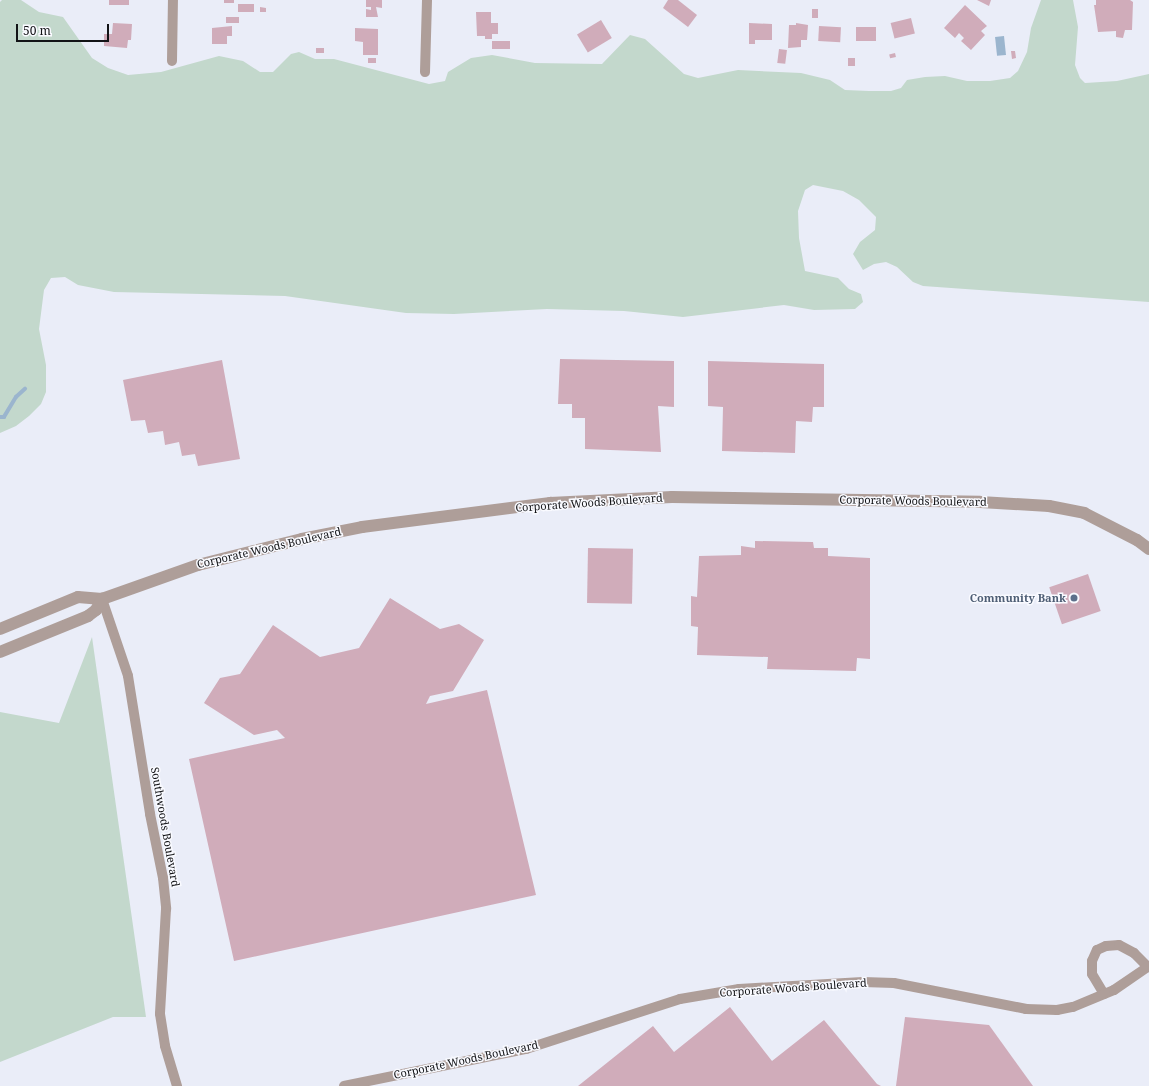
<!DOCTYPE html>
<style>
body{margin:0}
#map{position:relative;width:1149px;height:1086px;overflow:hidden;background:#eaedf8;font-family:"Noto Serif",serif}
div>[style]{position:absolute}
.green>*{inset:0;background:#c3d8cc}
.water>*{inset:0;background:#9bb5ce;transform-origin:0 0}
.stream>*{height:3.5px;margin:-1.75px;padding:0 1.75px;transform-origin:1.75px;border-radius:1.75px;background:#9bb5ce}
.building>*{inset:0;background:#d0acba;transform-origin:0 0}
.minor>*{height:10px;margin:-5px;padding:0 5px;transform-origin:5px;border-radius:5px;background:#ae9e99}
.tertiary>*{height:12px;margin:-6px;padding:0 6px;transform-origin:6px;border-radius:6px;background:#ae9e99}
.dots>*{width:11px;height:11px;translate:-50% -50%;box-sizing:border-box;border:2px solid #f9faff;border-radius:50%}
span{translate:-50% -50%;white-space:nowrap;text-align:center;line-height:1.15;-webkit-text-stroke:3px #f9faff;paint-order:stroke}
.street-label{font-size:11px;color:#121316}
.service-label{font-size:11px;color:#4e5e75;font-weight:700}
.right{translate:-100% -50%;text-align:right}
.scale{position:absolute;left:16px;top:24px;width:93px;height:18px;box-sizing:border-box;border:2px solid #121316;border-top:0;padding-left:5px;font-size:12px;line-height:14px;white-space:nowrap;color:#121316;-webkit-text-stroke:3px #f9faff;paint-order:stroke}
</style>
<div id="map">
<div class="green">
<i style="clip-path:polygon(2px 0,21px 0,39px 12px,63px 17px,92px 58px,108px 68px,128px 75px,161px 72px,219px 56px,243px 61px,260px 72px,273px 72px,291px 54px,299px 52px,315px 59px,334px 59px,429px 84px,445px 81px,448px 72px,471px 58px,492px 55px,535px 63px,602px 64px,630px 35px,645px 39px,684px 74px,698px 78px,738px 70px,801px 73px,830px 80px,845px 90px,869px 91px,891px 91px,901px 88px,907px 80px,925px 77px,945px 76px,967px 81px,990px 81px,1010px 78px,1018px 71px,1027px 52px,1031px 28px,1041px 0,1073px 0,1078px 27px,1075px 65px,1080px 78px,1085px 83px,1117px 81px,1149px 74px,1149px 302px,923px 286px,913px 282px,897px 267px,886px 262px,874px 264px,863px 270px,853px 254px,860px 242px,875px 230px,876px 217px,859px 200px,843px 191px,813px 185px,805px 190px,798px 211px,799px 238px,805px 271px,838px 278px,849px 289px,861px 294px,863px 302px,855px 309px,814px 310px,784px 305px,683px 317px,624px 311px,547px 309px,454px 314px,406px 313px,285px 296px,114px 292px,78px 285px,65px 277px,51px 278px,44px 290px,39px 329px,46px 365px,46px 392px,41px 404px,29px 416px,16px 426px,0 433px,0 2px)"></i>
<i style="clip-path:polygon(92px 637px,146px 1017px,113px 1017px,0 1062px,0 712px,59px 723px)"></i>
</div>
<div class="water">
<i style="left:1004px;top:36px;width:19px;height:9px;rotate:84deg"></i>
</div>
<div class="stream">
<i style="left:0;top:417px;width:4px"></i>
<i style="left:4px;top:417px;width:23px;rotate:-59deg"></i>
<i style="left:16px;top:397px;width:12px;rotate:-42deg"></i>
</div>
<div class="building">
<i style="left:109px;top:0;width:20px;height:5px"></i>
<i style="left:224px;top:0;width:10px;height:3px"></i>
<i style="clip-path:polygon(366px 0,382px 0,382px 8px,376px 7px,378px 17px,366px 17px,366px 9px,371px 10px,371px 7px,366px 7px)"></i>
<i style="clip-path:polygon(668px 0,678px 0,697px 15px,688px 27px,663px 8px)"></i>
<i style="clip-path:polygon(977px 0,991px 0,989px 6px)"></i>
<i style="clip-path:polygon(1096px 0,1130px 0,1133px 2px,1132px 30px,1125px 30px,1123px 38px,1116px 37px,1116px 31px,1098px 32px,1094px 5px,1096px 5px)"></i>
<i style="left:238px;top:4px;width:16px;height:8px"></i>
<i style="clip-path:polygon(965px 5px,987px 26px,981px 31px,985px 35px,971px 50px,961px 41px,964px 38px,959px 33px,955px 38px,944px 28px)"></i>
<i style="clip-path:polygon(260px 7px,266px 8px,266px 12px,260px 12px)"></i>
<i style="left:812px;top:9px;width:6px;height:9px"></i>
<i style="clip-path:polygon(476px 12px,491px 12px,491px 23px,498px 23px,498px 34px,492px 34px,492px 39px,485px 39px,485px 36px,477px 36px)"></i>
<i style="left:226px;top:17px;width:13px;height:6px"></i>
<i style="left:911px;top:18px;width:16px;height:21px;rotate:76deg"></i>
<i style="left:601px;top:20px;width:21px;height:28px;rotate:59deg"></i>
<i style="clip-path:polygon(113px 23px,132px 24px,131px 40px,128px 40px,127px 48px,104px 46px,104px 34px,112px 34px)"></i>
<i style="clip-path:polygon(749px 23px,772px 24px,772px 40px,755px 40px,755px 44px,749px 44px)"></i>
<i style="clip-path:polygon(796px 23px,808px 25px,807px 40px,801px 40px,801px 47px,788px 48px,789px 25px,796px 25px)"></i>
<i style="clip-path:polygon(232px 26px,232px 36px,227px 36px,227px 44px,212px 44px,212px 28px)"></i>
<i style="left:819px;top:26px;width:22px;height:15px;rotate:3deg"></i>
<i style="left:856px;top:27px;width:20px;height:14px"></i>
<i style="clip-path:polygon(355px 28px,378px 29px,378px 55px,363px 55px,363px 42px,355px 41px)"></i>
<i style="left:492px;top:41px;width:18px;height:8px"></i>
<i style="left:316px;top:48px;width:8px;height:5px"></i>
<i style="left:779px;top:49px;width:8px;height:14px;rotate:7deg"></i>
<i style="clip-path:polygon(1011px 51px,1015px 51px,1016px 58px,1012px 59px)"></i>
<i style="left:895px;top:53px;width:4px;height:6px;rotate:76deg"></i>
<i style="left:368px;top:58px;width:8px;height:5px"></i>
<i style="left:848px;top:58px;width:7px;height:8px"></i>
<i style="clip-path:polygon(560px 359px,674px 361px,674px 407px,658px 406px,661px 452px,585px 449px,585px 418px,572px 418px,572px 404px,558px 404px)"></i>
<i style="clip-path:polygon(222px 360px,240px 459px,198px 466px,195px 454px,182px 456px,179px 442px,165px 445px,163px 431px,148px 433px,145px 420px,131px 421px,123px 380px)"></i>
<i style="clip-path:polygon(708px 361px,824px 364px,824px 407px,813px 407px,812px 422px,796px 421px,795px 453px,722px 451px,723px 407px,708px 406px)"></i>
<i style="clip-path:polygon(755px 541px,813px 542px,814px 548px,828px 548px,828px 556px,870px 558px,870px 659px,857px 658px,856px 671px,767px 669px,768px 657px,697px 655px,698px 627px,691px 626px,691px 596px,697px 597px,699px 556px,741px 555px,741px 546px,755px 548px)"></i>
<i style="left:588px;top:548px;width:45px;height:55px;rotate:1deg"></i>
<i style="left:1088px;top:574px;width:39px;height:41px;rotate:71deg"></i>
<i style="clip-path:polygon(390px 598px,440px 629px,459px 624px,484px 640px,453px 691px,430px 696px,426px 704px,487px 690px,536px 895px,234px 961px,189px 759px,285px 738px,277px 730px,254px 735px,204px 703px,220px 678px,240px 674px,273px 625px,320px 657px,359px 648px)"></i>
<i style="clip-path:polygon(730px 1007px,772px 1061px,824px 1020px,877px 1084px,881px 1086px,578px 1086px,653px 1026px,674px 1052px)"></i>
<i style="clip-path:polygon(905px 1017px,989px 1025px,1033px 1086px,896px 1086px)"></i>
</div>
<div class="minor">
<i style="left:172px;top:61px;width:61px;rotate:-89.1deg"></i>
<i style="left:425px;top:72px;width:72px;rotate:-88.4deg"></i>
<i style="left:102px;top:599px;width:81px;rotate:71.3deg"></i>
<i style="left:128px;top:676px;width:140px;rotate:80.9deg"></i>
<i style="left:150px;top:814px;width:65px;rotate:78.5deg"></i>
<i style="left:163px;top:878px;width:31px;rotate:84deg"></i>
<i style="left:166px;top:909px;width:105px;rotate:93.3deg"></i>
<i style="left:160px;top:1014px;width:32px;rotate:81deg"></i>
<i style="left:165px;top:1046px;width:42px;rotate:73.3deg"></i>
<i style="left:1104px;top:994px;width:23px;rotate:-121deg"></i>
<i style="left:1092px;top:974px;width:13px;rotate:-90deg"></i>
<i style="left:1092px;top:961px;width:12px;rotate:-66deg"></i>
<i style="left:1097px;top:950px;width:10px;rotate:-24deg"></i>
<i style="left:1106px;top:946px;width:13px;rotate:-4deg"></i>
<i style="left:1119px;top:945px;width:17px;rotate:28deg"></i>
<i style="left:1134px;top:953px;width:20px;rotate:45deg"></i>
<i style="left:344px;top:1086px;width:186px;rotate:-11.5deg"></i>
<i style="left:526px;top:1049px;width:162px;rotate:-18deg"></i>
<i style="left:680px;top:999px;width:60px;rotate:-9.6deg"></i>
<i style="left:739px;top:989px;width:124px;rotate:-3.2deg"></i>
<i style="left:863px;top:982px;width:31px;rotate:2deg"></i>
<i style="left:894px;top:983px;width:135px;rotate:11.1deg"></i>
<i style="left:1026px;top:1009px;width:31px;rotate:2deg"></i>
<i style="left:1057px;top:1010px;width:16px;rotate:-11deg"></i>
<i style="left:1073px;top:1007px;width:44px;rotate:-22.5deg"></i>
<i style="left:1114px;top:990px;width:42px;rotate:-34.4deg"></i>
</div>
<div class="tertiary">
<i style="left:0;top:629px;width:84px;rotate:-22.3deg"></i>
<i style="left:78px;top:597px;width:24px;rotate:5deg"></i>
<i style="left:102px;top:599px;width:102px;rotate:-19.5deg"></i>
<i style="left:198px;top:565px;width:107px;rotate:-14deg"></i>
<i style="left:302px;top:539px;width:61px;rotate:-11.3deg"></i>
<i style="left:362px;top:527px;width:190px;rotate:-7.3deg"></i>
<i style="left:550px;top:503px;width:122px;rotate:-2.8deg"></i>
<i style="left:672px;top:497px;width:308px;rotate:0.9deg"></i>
<i style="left:980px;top:502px;width:69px;rotate:3.3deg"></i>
<i style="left:1049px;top:506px;width:36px;rotate:11deg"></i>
<i style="left:1084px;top:513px;width:59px;rotate:27deg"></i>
<i style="left:1137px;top:540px;width:15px;rotate:37deg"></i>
<i style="left:0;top:652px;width:95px;rotate:-22.2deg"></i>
<i style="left:88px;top:616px;width:10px;rotate:-37deg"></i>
<i style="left:96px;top:610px;width:13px;rotate:-61deg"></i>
</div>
<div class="dots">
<i style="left:1074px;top:598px;background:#5c6f8a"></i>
</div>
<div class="street-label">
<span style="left:913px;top:501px;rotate:1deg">Corporate Woods Boulevard</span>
<span style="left:589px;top:503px;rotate:-4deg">Corporate Woods Boulevard</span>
<span style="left:269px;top:548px;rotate:-13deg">Corporate Woods Boulevard</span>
<span style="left:165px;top:827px;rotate:80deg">Southwoods Boulevard</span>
<span style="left:793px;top:988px;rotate:-4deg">Corporate Woods Boulevard</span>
<span style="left:466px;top:1060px;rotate:-12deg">Corporate Woods Boulevard</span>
</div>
<div class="service-label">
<span class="right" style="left:1066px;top:598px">Community Bank</span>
</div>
<div class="scale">50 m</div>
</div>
